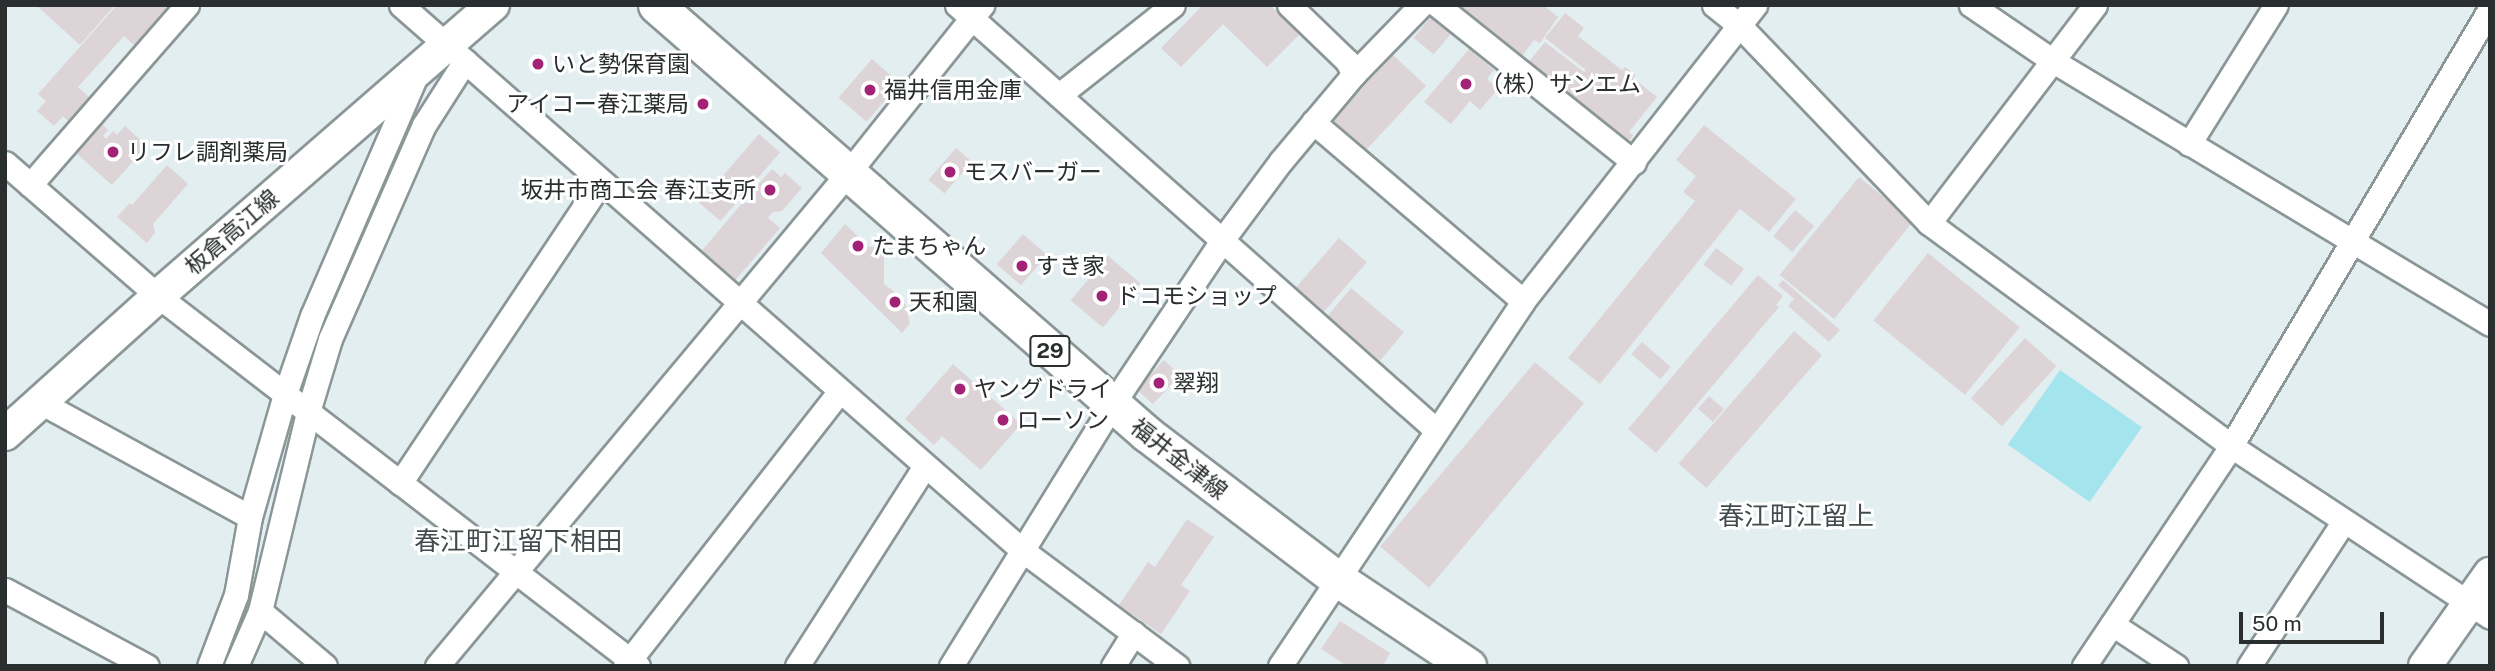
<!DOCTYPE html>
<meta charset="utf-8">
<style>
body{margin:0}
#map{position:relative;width:2495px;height:671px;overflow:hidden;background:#e3eef0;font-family:"Public Sans","Noto Sans JP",sans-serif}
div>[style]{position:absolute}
.green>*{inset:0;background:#a4e4ed;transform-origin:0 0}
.building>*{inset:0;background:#ddd4d8;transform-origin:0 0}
.roads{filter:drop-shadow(2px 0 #8b9697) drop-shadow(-2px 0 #8b9697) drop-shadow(0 2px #8b9697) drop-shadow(0 -2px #8b9697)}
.street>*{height:23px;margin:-11.5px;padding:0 11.5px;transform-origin:11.5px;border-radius:11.5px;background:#fff}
.secondary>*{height:32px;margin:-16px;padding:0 16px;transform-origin:16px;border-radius:16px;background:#fff}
.primary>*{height:35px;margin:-17.5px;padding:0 17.5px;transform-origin:17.5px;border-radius:17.5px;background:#fff}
.dots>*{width:19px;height:19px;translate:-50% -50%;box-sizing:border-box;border:4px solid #fff;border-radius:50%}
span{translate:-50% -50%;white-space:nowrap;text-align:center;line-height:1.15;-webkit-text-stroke:6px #fff;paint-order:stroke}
.shield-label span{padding:2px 5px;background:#fff;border:2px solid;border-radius:5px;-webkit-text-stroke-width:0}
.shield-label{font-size:21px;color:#2a2e2f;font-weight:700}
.poi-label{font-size:23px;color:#2a2e2f}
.left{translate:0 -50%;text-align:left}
.right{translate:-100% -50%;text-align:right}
.street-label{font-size:23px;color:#2a2e2f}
.quarter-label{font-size:26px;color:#424b4c}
.frame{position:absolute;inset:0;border:7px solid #2a2e2f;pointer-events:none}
.scale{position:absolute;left:2239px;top:612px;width:145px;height:32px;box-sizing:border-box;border:4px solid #2a2e2f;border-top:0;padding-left:9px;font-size:21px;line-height:24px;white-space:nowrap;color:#2a2e2f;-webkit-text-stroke:5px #fff;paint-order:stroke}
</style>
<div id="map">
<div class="green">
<i style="left:2060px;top:370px;width:100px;height:91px;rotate:35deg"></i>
</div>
<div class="building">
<i style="clip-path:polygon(36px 5px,115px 5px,80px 45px)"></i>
<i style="clip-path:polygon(117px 5px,164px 5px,169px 10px,136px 47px,124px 36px,78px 87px,90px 98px,69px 122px,63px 116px,54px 126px,37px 111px,46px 101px,38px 94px)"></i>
<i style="clip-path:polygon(1203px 5px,1270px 5px,1300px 34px,1267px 67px,1223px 24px,1181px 67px,1161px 48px)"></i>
<i style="clip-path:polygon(1463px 5px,1543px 5px,1558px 17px,1540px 43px,1534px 40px,1521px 57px,1460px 11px)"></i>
<i style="clip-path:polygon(1565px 13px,1584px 28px,1578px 36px,1622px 70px,1625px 67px,1636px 75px,1633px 78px,1657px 97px,1629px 132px,1633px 135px,1629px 141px,1626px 138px,1622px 140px,1527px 64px,1545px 42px,1584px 72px,1586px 70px,1545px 38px)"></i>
<i style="left:1431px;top:17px;width:26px;height:27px;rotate:40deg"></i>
<i style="clip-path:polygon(1469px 49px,1494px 70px,1487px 79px,1498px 89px,1480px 110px,1470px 101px,1451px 124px,1424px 102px)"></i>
<i style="left:1393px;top:55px;width:45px;height:92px;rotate:43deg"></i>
<i style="left:872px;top:59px;width:37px;height:51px;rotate:41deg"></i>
<i style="clip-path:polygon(102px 124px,108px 130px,103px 136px,106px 139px,113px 131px,117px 135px,125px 126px,147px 146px,112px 185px,76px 153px)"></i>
<i style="clip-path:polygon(1704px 125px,1796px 199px,1769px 232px,1740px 209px,1600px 384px,1568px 358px,1695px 201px,1683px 192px,1696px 176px,1676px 160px)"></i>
<i style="left:759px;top:134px;width:28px;height:91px;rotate:41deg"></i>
<i style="left:956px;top:148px;width:21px;height:42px;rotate:41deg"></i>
<i style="clip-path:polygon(167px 165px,188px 184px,153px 224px,155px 233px,147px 243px,117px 217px,130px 203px,132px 205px)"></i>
<i style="clip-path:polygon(772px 169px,781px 177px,785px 173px,802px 188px,782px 211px,773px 212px,768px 218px,780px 228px,733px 283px,699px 254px,743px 202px,747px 203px,755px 195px,752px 191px)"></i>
<i style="left:1859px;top:177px;width:70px;height:126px;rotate:39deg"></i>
<i style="left:1795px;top:210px;width:25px;height:34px;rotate:40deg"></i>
<i style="clip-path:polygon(845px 224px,869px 247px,884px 247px,884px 284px,904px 299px,910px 323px,902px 333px,821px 253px)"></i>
<i style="left:1023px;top:234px;width:32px;height:40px;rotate:41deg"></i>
<i style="left:1339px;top:238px;width:37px;height:67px;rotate:41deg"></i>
<i style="left:1716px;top:248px;width:35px;height:21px;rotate:37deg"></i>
<i style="left:1928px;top:253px;width:118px;height:87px;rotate:39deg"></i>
<i style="left:1108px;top:256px;width:42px;height:58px;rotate:40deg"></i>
<i style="clip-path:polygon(1758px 275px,1783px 296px,1776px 305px,1779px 307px,1656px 453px,1628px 429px)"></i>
<i style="clip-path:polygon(1783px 280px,1840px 330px,1829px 342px,1788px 306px,1794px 299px,1778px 285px)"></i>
<i style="left:1351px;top:288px;width:69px;height:37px;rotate:40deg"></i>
<i style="left:1794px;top:331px;width:37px;height:176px;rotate:41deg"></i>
<i style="left:2025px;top:338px;width:42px;height:81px;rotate:42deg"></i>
<i style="left:1642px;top:342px;width:38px;height:16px;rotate:41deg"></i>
<i style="left:1164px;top:360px;width:22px;height:40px;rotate:43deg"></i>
<i style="left:1535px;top:362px;width:64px;height:241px;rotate:40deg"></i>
<i style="clip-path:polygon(953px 364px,1021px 424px,981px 470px,942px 436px,934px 445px,905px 419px)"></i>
<i style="left:1709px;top:396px;width:20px;height:17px;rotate:41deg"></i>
<i style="clip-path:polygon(1187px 519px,1214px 537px,1181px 585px,1190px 591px,1161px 634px,1119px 605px,1148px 562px,1155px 567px)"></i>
<i style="clip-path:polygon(1340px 621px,1390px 653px,1383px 666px,1347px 666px,1321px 649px)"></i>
</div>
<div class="roads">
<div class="street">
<i style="left:401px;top:5px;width:826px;rotate:41.27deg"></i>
<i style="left:1022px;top:550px;width:194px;rotate:36.8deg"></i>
<i style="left:957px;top:5px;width:640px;rotate:41.58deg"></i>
<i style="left:1289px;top:5px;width:81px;rotate:44deg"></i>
<i style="left:1347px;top:61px;width:15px;rotate:62deg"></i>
<i style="left:1437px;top:5px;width:252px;rotate:38.6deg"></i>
<i style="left:1714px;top:5px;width:32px;rotate:39deg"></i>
<i style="left:1739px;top:25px;width:274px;rotate:46.2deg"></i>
<i style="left:1929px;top:223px;width:375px;rotate:36.4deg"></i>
<i style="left:2231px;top:446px;width:310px;rotate:33.4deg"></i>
<i style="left:1971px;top:5px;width:99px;rotate:34.3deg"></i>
<i style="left:2053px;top:61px;width:510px;rotate:31.04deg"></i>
<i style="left:1059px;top:95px;width:145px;rotate:-38.3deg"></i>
<i style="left:1313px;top:122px;width:276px;rotate:40.4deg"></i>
<i style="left:2189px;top:144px;width:164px;rotate:-58deg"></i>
<i style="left:5px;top:163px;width:203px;rotate:41deg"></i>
<i style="left:158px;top:296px;width:606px;rotate:37.63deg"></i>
<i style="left:30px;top:185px;width:239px;rotate:-48.9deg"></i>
<i style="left:1929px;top:223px;width:274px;rotate:-52.7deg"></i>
<i style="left:40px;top:402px;width:239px;rotate:28.7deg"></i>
<i style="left:400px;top:483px;width:362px;rotate:-56.3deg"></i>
<i style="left:5px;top:590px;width:161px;rotate:28.2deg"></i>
<i style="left:260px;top:611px;width:85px;rotate:40.2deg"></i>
<i style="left:2112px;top:624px;width:77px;rotate:33.3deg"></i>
<i style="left:209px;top:666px;width:76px;rotate:-69.2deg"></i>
<i style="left:236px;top:595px;width:79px;rotate:-79.8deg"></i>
<i style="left:250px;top:517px;width:128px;rotate:-74.1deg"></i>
<i style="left:285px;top:394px;width:83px;rotate:-70.9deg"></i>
<i style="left:312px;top:316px;width:262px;rotate:-66.6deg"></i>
<i style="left:236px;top:666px;width:60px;rotate:-66.4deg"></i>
<i style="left:260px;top:611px;width:205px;rotate:-76.4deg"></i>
<i style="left:308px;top:412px;width:76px;rotate:-73.2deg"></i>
<i style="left:330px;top:339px;width:234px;rotate:-66.3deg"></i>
<i style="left:424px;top:125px;width:76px;rotate:-57.4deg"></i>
<i style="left:437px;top:666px;width:642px;rotate:-50.18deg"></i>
<i style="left:848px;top:173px;width:215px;rotate:-51.4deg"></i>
<i style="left:625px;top:666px;width:349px;rotate:-52deg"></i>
<i style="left:797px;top:666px;width:237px;rotate:-57.4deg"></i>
<i style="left:951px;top:666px;width:307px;rotate:-58.3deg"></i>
<i style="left:1112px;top:405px;width:200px;rotate:-56.2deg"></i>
<i style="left:1223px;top:239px;width:97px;rotate:-53.4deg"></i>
<i style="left:1281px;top:161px;width:114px;rotate:-50deg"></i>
<i style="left:1354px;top:74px;width:96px;rotate:-45.8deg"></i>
<i style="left:1113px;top:666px;width:39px;rotate:-58deg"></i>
<i style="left:1280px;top:666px;width:438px;rotate:-56.3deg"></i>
<i style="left:1523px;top:301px;width:376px;rotate:-51.9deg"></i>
<i style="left:2084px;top:666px;width:265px;rotate:-56.2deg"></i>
<i style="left:2231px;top:446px;width:508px;rotate:-59.35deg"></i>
<i style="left:2249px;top:666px;width:173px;rotate:-56.8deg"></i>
</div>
<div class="secondary">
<i style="left:5px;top:434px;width:206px;rotate:-42deg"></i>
<i style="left:158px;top:296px;width:444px;rotate:-41deg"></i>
<i style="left:2425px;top:666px;width:113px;rotate:-54.8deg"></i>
</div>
<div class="primary">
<i style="left:656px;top:5px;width:652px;rotate:41.14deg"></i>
<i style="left:1147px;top:434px;width:238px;rotate:37.3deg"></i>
<i style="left:1336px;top:578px;width:159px;rotate:33.7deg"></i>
</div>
</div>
<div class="dots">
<i style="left:538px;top:64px;background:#a22375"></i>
<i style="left:1466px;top:84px;background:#a22375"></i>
<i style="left:870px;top:90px;background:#a22375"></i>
<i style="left:703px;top:104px;background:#a22375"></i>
<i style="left:113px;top:152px;background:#a22375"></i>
<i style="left:950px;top:172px;background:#a22375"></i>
<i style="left:770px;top:190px;background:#a22375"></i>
<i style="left:858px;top:246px;background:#a22375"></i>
<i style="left:1022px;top:266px;background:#a22375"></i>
<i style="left:1102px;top:296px;background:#a22375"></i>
<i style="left:895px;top:302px;background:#a22375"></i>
<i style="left:1159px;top:383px;background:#a22375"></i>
<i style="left:960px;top:389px;background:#a22375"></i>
<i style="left:1003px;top:420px;background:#a22375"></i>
</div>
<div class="shield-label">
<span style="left:1050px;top:351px">29</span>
</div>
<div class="poi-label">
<span class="left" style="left:552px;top:64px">いと勢保育園</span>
<span class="left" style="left:1480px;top:84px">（株）サンエム</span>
<span class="left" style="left:884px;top:90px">福井信用金庫</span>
<span class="right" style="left:689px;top:104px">アイコー春江薬局</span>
<span class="left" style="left:127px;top:152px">リフレ調剤薬局</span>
<span class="left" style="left:964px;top:172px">モスバーガー</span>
<span class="right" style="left:756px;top:190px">坂井市商工会 春江支所</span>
<span class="left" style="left:872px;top:246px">たまちゃん</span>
<span class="left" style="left:1036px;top:266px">すき家</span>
<span class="left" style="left:1116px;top:296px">ドコモショップ</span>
<span class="left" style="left:909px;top:302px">天和園</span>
<span class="left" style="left:1173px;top:383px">翠翔</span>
<span class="left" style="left:974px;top:389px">ヤングドライ</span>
<span class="left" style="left:1017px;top:420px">ローソン</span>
</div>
<div class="street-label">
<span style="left:232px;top:232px;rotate:-41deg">板倉高江線</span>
<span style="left:1179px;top:459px;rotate:38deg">福井金津線</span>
</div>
<div class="quarter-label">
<span style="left:1796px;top:516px">春江町江留上</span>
<span style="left:518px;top:541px">春江町江留下相田</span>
</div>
<div class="frame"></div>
<div class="scale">50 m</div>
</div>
